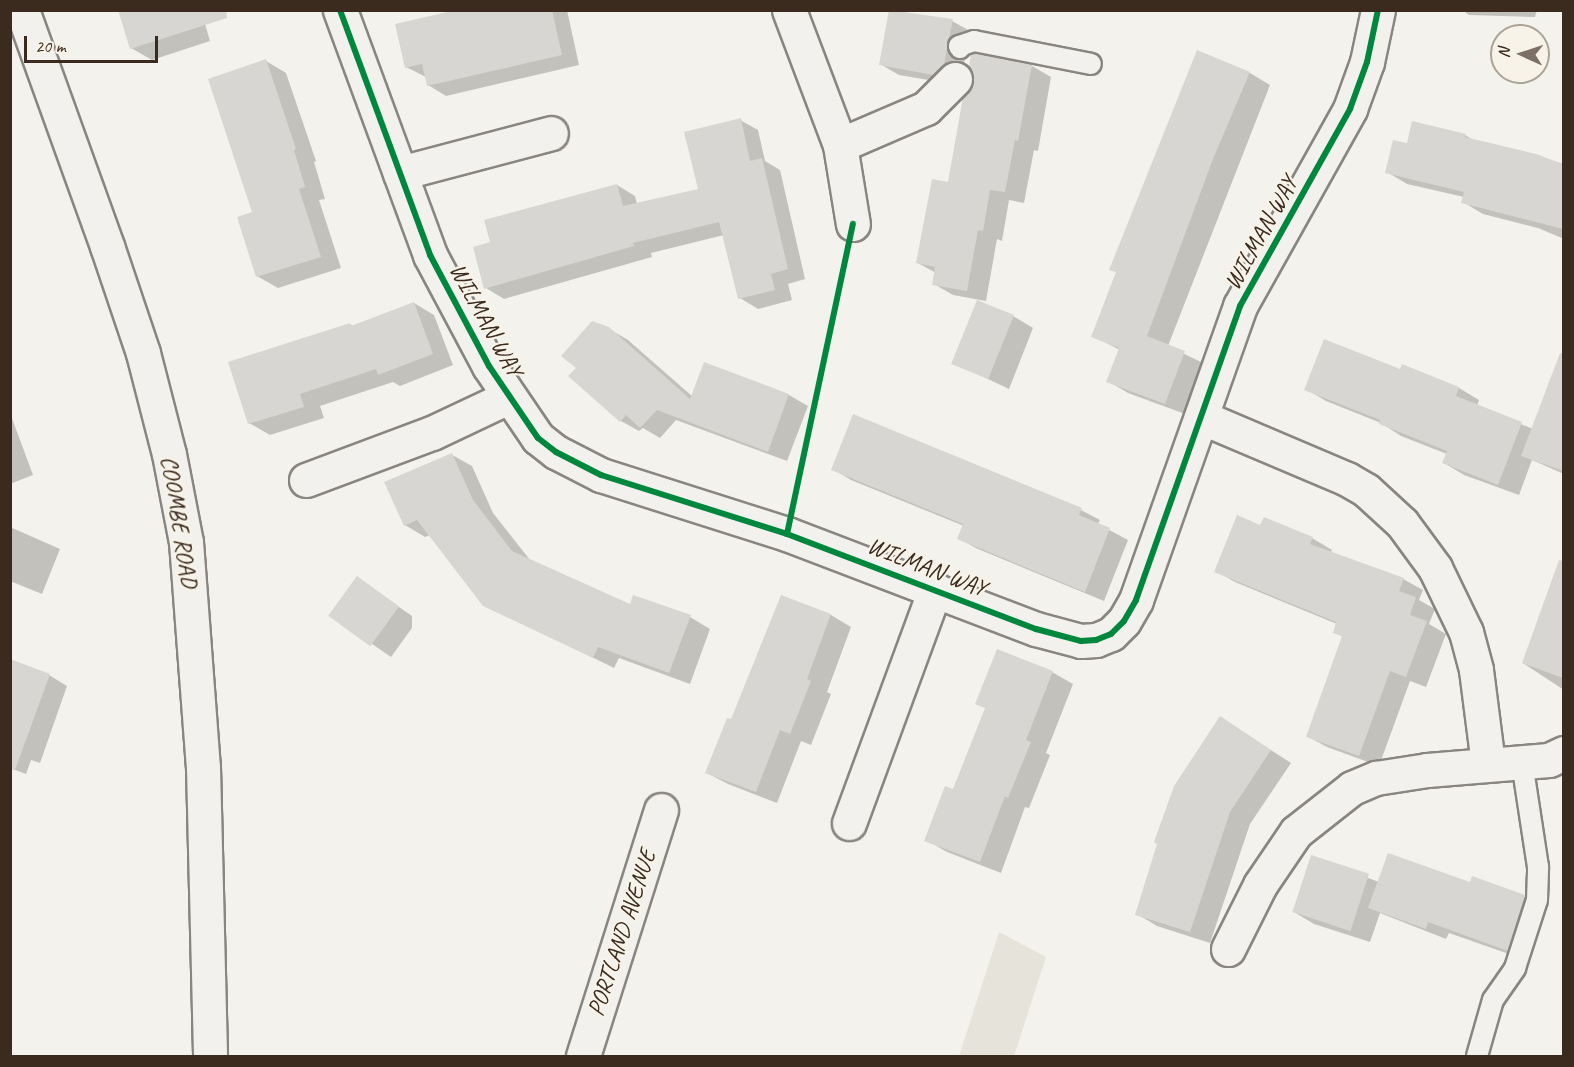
<!DOCTYPE html>
<style>
body{margin:0}
#map{position:relative;width:1574px;height:1067px;overflow:hidden;background:#f4f2ec;font-family:Caveat,sans-serif}
div>[style]{position:absolute}
.green>*{inset:0;background:#e6e3da}
.shadow>*{inset:0;background:#0003}
.building>*{inset:0;background:#d8d6d2;transform-origin:0 0}
.roads{filter:drop-shadow(2px 0 #898580) drop-shadow(-2px 0 #898580) drop-shadow(0 2px #898580) drop-shadow(0 -2px #898580)}
.lane>*{height:20px;margin:-10px;padding:0 10px;transform-origin:10px;border-radius:10px;background:#f2f1ed}
.street>*{height:33px;margin:-16.5px;padding:0 16.5px;transform-origin:16.5px;border-radius:16.5px;background:#f2f1ed}
.highway>*{height:33px;margin:-16.5px;padding:0 16.5px;transform-origin:16.5px;border-radius:16.5px;background:#f2f1ed}
.cycleway>*{height:6px;margin:-3px;padding:0 3px;transform-origin:3px;border-radius:3px;background:#00873e}
span{translate:-50% -50%;white-space:nowrap;text-align:center;line-height:1.15;-webkit-text-stroke:4.5px #f7f3e8;paint-order:stroke}
.street-label{font-size:24px;color:#3b2a1e}
.frame{position:absolute;inset:0;border:12px solid #3b2a1e;pointer-events:none}
.north{position:absolute;left:1490px;top:24px;width:60px;height:60px;box-sizing:border-box;background:#f7f3e8;border:2px solid #aca397;border-radius:50%;rotate:273deg;font-size:16px;font-weight:700;line-height:24px;text-align:center;color:#3b2a1e}
.north::after{content:'';display:block;margin:auto;width:21px;height:27px;background:#7c7066;clip-path:polygon(50% 0,100% 100%,50% 72%,0 100%)}
.scale{position:absolute;left:24px;top:36px;width:134px;height:27px;box-sizing:border-box;border:3px solid #3b2a1e;border-top:0;padding-left:8px;font-size:18px;line-height:21px;white-space:nowrap;color:#3b2a1e;-webkit-text-stroke:4px #f7f3e8;paint-order:stroke}
</style>
<div id="map">
<div class="green">
<i style="clip-path:polygon(999px 932px,1046px 957px,1014px 1056px,959px 1056px)"></i>
</div>
<div class="shadow">
<i style="clip-path:polygon(201px 10px,210px 41px,152px 60px,131px 48px)"></i>
<i style="clip-path:polygon(464px 10px,567px 10px,579px 65px,446px 96px,428px 85px,426px 77px,406px 67px)"></i>
<i style="clip-path:polygon(890px 10px,952px 21px,970px 31px,962px 75px,952px 84px,899px 75px,880px 64px)"></i>
<i style="clip-path:polygon(1462px 10px,1537px 10px,1535px 17px,1469px 15px)"></i>
<i style="clip-path:polygon(1197px 52px,1250px 73px,1270px 85px,1168px 346px,1205px 364px,1185px 414px,1128px 393px,1108px 381px,1120px 350px,1093px 336px)"></i>
<i style="clip-path:polygon(266px 61px,286px 73px,316px 161px,314px 162px,325px 199px,319px 200px,341px 268px,278px 288px,257px 276px,254px 213px)"></i>
<i style="clip-path:polygon(1032px 66px,1051px 77px,1038px 151px,1034px 150px,1024px 203px,1009px 200px,1002px 241px,997px 239px,986px 301px,953px 295px,934px 284px,936px 273px,918px 263px,949px 184px)"></i>
<i style="clip-path:polygon(740px 120px,758px 130px,765px 161px,780px 170px,805px 279px,788px 284px,792px 300px,758px 309px,740px 298px,724px 235px,651px 253px,652px 257px,504px 299px,486px 288px,492px 243px,617px 185px,635px 196px,637px 204px,700px 190px)"></i>
<i style="clip-path:polygon(1465px 135px,1475px 141px,1564px 164px,1564px 239px,1538px 228px,1483px 214px,1463px 202px,1464px 197px,1407px 184px,1387px 172px,1409px 145px)"></i>
<i style="clip-path:polygon(414px 303px,434px 315px,453px 365px,400px 386px,393px 382px,320px 406px,324px 418px,270px 435px,249px 423px,349px 324px,353px 326px)"></i>
<i style="clip-path:polygon(1013px 316px,1033px 328px,1009px 389px,954px 363px)"></i>
<i style="clip-path:polygon(609px 329px,628px 340px,693px 397px,705px 364px,789px 395px,808px 406px,787px 461px,676px 420px,660px 438px,643px 428px,639px 431px,621px 421px)"></i>
<i style="clip-path:polygon(1403px 366px,1459px 388px,1479px 400px,1477px 406px,1533px 429px,1551px 381px,1564px 386px,1564px 474px,1532px 460px,1519px 495px,1464px 475px,1444px 463px,1447px 454px,1401px 436px,1381px 423px,1326px 401px,1306px 389px,1401px 371px)"></i>
<i style="clip-path:polygon(10px 413px,33px 475px,10px 484px)"></i>
<i style="clip-path:polygon(452px 455px,472px 466px,493px 513px,530px 560px,631px 606px,690px 617px,710px 629px,690px 684px,619px 658px,614px 668px,484px 604px,430px 535px,425px 537px,405px 525px)"></i>
<i style="clip-path:polygon(833px 469px,1081px 510px,1100px 520px,1098px 524px,1128px 540px,1104px 601px,978px 549px,959px 539px,964px 526px,851px 480px)"></i>
<i style="clip-path:polygon(1264px 518px,1312px 538px,1332px 550px,1331px 553px,1403px 579px,1423px 590px,1419px 600px,1435px 609px,1429px 624px,1446px 634px,1426px 687px,1410px 681px,1379px 766px,1327px 747px,1307px 736px,1343px 637px,1335px 632px,1337px 624px,1235px 582px,1216px 571px,1261px 527px)"></i>
<i style="clip-path:polygon(10px 527px,60px 549px,42px 594px,10px 581px)"></i>
<i style="clip-path:polygon(357px 578px,412px 616px,412px 628px,391px 657px,330px 615px)"></i>
<i style="clip-path:polygon(782px 597px,831px 615px,851px 627px,827px 692px,831px 694px,811px 745px,801px 741px,777px 803px,728px 784px,707px 773px,732px 721px)"></i>
<i style="clip-path:polygon(1543px 609px,1564px 617px,1564px 690px,1523px 663px)"></i>
<i style="clip-path:polygon(998px 651px,1052px 672px,1073px 684px,1046px 753px,1050px 755px,1029px 808px,1025px 807px,1001px 873px,947px 852px,926px 840px,953px 791px,987px 709px)"></i>
<i style="clip-path:polygon(49px 675px,67px 686px,40px 763px,31px 760px,26px 774px,10px 768px)"></i>
<i style="clip-path:polygon(1221px 718px,1291px 763px,1250px 824px,1210px 943px,1157px 926px,1137px 914px)"></i>
<i style="clip-path:polygon(1312px 857px,1379px 882px,1471px 884px,1473px 878px,1525px 897px,1545px 909px,1529px 961px,1449px 933px,1446px 939px,1380px 913px,1370px 942px,1314px 924px,1294px 912px)"></i>
</div>
<div class="building">
<i style="clip-path:polygon(118px 10px,226px 10px,227px 18px,130px 49px)"></i>
<i style="clip-path:polygon(456px 10px,552px 10px,562px 55px,427px 86px,422px 64px,405px 68px,395px 24px)"></i>
<i style="clip-path:polygon(889px 10px,953px 19px,944px 64px,933px 75px,879px 65px)"></i>
<i style="clip-path:polygon(1197px 50px,1250px 72px,1213px 159px,1147px 336px,1185px 351px,1165px 404px,1106px 382px,1119px 348px,1091px 337px,1116px 272px,1109px 270px)"></i>
<i style="clip-path:polygon(975px 53px,1032px 65px,1018px 141px,1015px 140px,1005px 192px,990px 190px,983px 231px,978px 230px,967px 291px,932px 285px,935px 267px,916px 263px,932px 179px,948px 182px,963px 97px,973px 83px,969px 67px,971px 54px)"></i>
<i style="clip-path:polygon(266px 59px,296px 149px,294px 150px,305px 187px,299px 189px,321px 257px,256px 277px,237px 217px,252px 212px,208px 79px)"></i>
<i style="clip-path:polygon(741px 118px,750px 161px,762px 158px,788px 269px,771px 274px,775px 290px,738px 299px,719px 222px,633px 243px,634px 246px,484px 289px,473px 247px,490px 242px,484px 220px,617px 184px,623px 206px,698px 189px,684px 132px)"></i>
<i style="clip-path:polygon(1412px 121px,1466px 134px,1465px 137px,1536px 154px,1563px 164px,1563px 229px,1461px 203px,1464px 192px,1385px 173px,1393px 140px,1407px 143px)"></i>
<i style="left:977px;top:300px;width:40px;height:69px;rotate:22deg"></i>
<i style="clip-path:polygon(414px 302px,433px 354px,378px 375px,376px 369px,300px 394px,304px 407px,248px 424px,228px 362px,350px 323px,351px 326px)"></i>
<i style="clip-path:polygon(592px 321px,609px 327px,690px 399px,704px 362px,789px 394px,768px 452px,657px 410px,640px 428px,626px 415px,620px 422px,568px 376px,576px 368px,561px 356px)"></i>
<i style="clip-path:polygon(1324px 339px,1400px 369px,1402px 364px,1459px 387px,1456px 396px,1522px 422px,1498px 485px,1442px 463px,1447px 451px,1379px 424px,1380px 420px,1304px 390px)"></i>
<i style="clip-path:polygon(1560px 353px,1563px 354px,1563px 471px,1521px 456px)"></i>
<i style="clip-path:polygon(853px 414px,1082px 508px,1079px 515px,1110px 528px,1085px 592px,957px 539px,963px 524px,831px 470px)"></i>
<i style="clip-path:polygon(452px 453px,473px 500px,512px 551px,630px 604px,633px 595px,691px 615px,669px 673px,598px 647px,593px 658px,483px 606px,417px 520px,404px 526px,384px 482px)"></i>
<i style="clip-path:polygon(1237px 515px,1260px 525px,1264px 517px,1313px 537px,1310px 544px,1404px 578px,1399px 591px,1416px 597px,1410px 615px,1427px 621px,1406px 677px,1390px 671px,1359px 756px,1306px 737px,1342px 636px,1333px 633px,1336px 622px,1214px 572px)"></i>
<i style="clip-path:polygon(1559px 560px,1563px 561px,1563px 678px,1522px 663px)"></i>
<i style="left:357px;top:576px;width:52px;height:49px;rotate:36deg"></i>
<i style="clip-path:polygon(781px 595px,831px 614px,807px 679px,811px 681px,790px 734px,780px 730px,756px 792px,705px 773px,727px 718px,731px 719px)"></i>
<i style="clip-path:polygon(997px 649px,1053px 671px,1026px 740px,1031px 742px,1008px 798px,1005px 796px,980px 862px,924px 841px,945px 786px,953px 789px,985px 708px,975px 704px)"></i>
<i style="clip-path:polygon(10px 659px,50px 674px,15px 770px,10px 769px)"></i>
<i style="clip-path:polygon(1220px 716px,1271px 750px,1230px 812px,1190px 932px,1135px 915px,1157px 844px,1154px 842px,1174px 786px)"></i>
<i style="clip-path:polygon(1388px 853px,1470px 882px,1472px 876px,1525px 895px,1508px 951px,1428px 922px,1426px 929px,1368px 908px)"></i>
<i style="left:1311px;top:855px;width:61px;height:60px;rotate:18deg"></i>
</div>
<div class="roads">
<div class="lane">
<i style="left:960px;top:48px;width:2px;rotate:-117deg"></i>
<i style="left:959px;top:46px;width:16px;rotate:-18deg"></i>
<i style="left:974px;top:41px;width:119px;rotate:11.1deg"></i>
<i style="left:1477px;top:1056px;width:58px;rotate:-74.1deg"></i>
<i style="left:1493px;top:1000px;width:39px;rotate:-55deg"></i>
<i style="left:1515px;top:968px;width:71px;rotate:-72.1deg"></i>
<i style="left:1537px;top:900px;width:33px;rotate:-88deg"></i>
<i style="left:1538px;top:867px;width:106px;rotate:-98.7deg"></i>
</div>
<div class="street">
<i style="left:340px;top:10px;width:261px;rotate:69.8deg"></i>
<i style="left:430px;top:255px;width:126px;rotate:62deg"></i>
<i style="left:489px;top:366px;width:87px;rotate:55.8deg"></i>
<i style="left:538px;top:438px;width:23px;rotate:38deg"></i>
<i style="left:556px;top:452px;width:51px;rotate:27.1deg"></i>
<i style="left:601px;top:475px;width:195px;rotate:17.6deg"></i>
<i style="left:787px;top:534px;width:267px;rotate:20.9deg"></i>
<i style="left:1036px;top:629px;width:47px;rotate:14.9deg"></i>
<i style="left:1081px;top:641px;width:15px;rotate:-4deg"></i>
<i style="left:1096px;top:640px;width:16px;rotate:-22deg"></i>
<i style="left:1111px;top:634px;width:18px;rotate:-45deg"></i>
<i style="left:1124px;top:621px;width:24px;rotate:-60deg"></i>
<i style="left:1136px;top:600px;width:312px;rotate:-70.5deg"></i>
<i style="left:1240px;top:306px;width:226px;rotate:-60.8deg"></i>
<i style="left:1350px;top:109px;width:50px;rotate:-70.1deg"></i>
<i style="left:1367px;top:62px;width:53px;rotate:-78.1deg"></i>
<i style="left:789px;top:10px;width:144px;rotate:69.3deg"></i>
<i style="left:840px;top:145px;width:80px;rotate:80.7deg"></i>
<i style="left:840px;top:145px;width:94px;rotate:-23.3deg"></i>
<i style="left:926px;top:108px;width:41px;rotate:-45deg"></i>
<i style="left:400px;top:173px;width:156px;rotate:-14.8deg"></i>
<i style="left:1201px;top:417px;width:159px;rotate:23deg"></i>
<i style="left:1347px;top:479px;width:22px;rotate:30deg"></i>
<i style="left:1366px;top:490px;width:49px;rotate:42.5deg"></i>
<i style="left:1402px;top:523px;width:56px;rotate:53.7deg"></i>
<i style="left:1435px;top:568px;width:71px;rotate:64.2deg"></i>
<i style="left:1466px;top:632px;width:39px;rotate:75deg"></i>
<i style="left:1476px;top:670px;width:95px;rotate:82.7deg"></i>
<i style="left:306px;top:480px;width:134px;rotate:-20.5deg"></i>
<i style="left:432px;top:433px;width:84px;rotate:-25.3deg"></i>
<i style="left:849px;top:823px;width:249px;rotate:-69.8deg"></i>
<i style="left:1228px;top:949px;width:72px;rotate:-63.4deg"></i>
<i style="left:1260px;top:885px;width:64px;rotate:-55.8deg"></i>
<i style="left:1296px;top:832px;width:71px;rotate:-38.2deg"></i>
<i style="left:1352px;top:788px;width:26px;rotate:-23deg"></i>
<i style="left:1376px;top:778px;width:52px;rotate:-8.9deg"></i>
<i style="left:1427px;top:770px;width:122px;rotate:-4.7deg"></i>
<i style="left:1549px;top:760px;width:17px;rotate:-25deg"></i>
<i style="left:583px;top:1056px;width:258px;rotate:-72.4deg"></i>
</div>
<div class="highway">
<i style="left:22px;top:10px;width:251px;rotate:70.2deg"></i>
<i style="left:107px;top:246px;width:113px;rotate:71.4deg"></i>
<i style="left:143px;top:353px;width:104px;rotate:75.6deg"></i>
<i style="left:169px;top:454px;width:90px;rotate:79.1deg"></i>
<i style="left:186px;top:542px;width:226px;rotate:85.7deg"></i>
<i style="left:203px;top:767px;width:289px;rotate:88.6deg"></i>
</div>
</div>
<div class="cycleway">
<i style="left:340px;top:10px;width:261px;rotate:69.8deg"></i>
<i style="left:430px;top:255px;width:126px;rotate:62deg"></i>
<i style="left:489px;top:366px;width:87px;rotate:55.8deg"></i>
<i style="left:538px;top:438px;width:23px;rotate:38deg"></i>
<i style="left:556px;top:452px;width:51px;rotate:27.1deg"></i>
<i style="left:601px;top:475px;width:195px;rotate:17.6deg"></i>
<i style="left:787px;top:534px;width:267px;rotate:20.9deg"></i>
<i style="left:1036px;top:629px;width:47px;rotate:14.9deg"></i>
<i style="left:1081px;top:641px;width:15px;rotate:-4deg"></i>
<i style="left:1096px;top:640px;width:16px;rotate:-22deg"></i>
<i style="left:1111px;top:634px;width:18px;rotate:-45deg"></i>
<i style="left:1124px;top:621px;width:24px;rotate:-60deg"></i>
<i style="left:1136px;top:600px;width:312px;rotate:-70.5deg"></i>
<i style="left:1240px;top:306px;width:226px;rotate:-60.8deg"></i>
<i style="left:1350px;top:109px;width:50px;rotate:-70.1deg"></i>
<i style="left:1367px;top:62px;width:53px;rotate:-78.1deg"></i>
<i style="left:787px;top:534px;width:317px;rotate:-78deg"></i>
</div>
<div class="street-label">
<span style="left:1261px;top:233px;rotate:-61deg">WILMAN WAY</span>
<span style="left:486px;top:320px;rotate:61deg">WILMAN WAY</span>
<span style="left:179px;top:522px;rotate:81deg">COOMBE ROAD</span>
<span style="left:927px;top:567px;rotate:21deg">WILMAN WAY</span>
<span style="left:622px;top:933px;rotate:-72deg">PORTLAND AVENUE</span>
</div>
<div class="frame"></div>
<div class="north">N</div>
<div class="scale">20 m</div>
</div>
